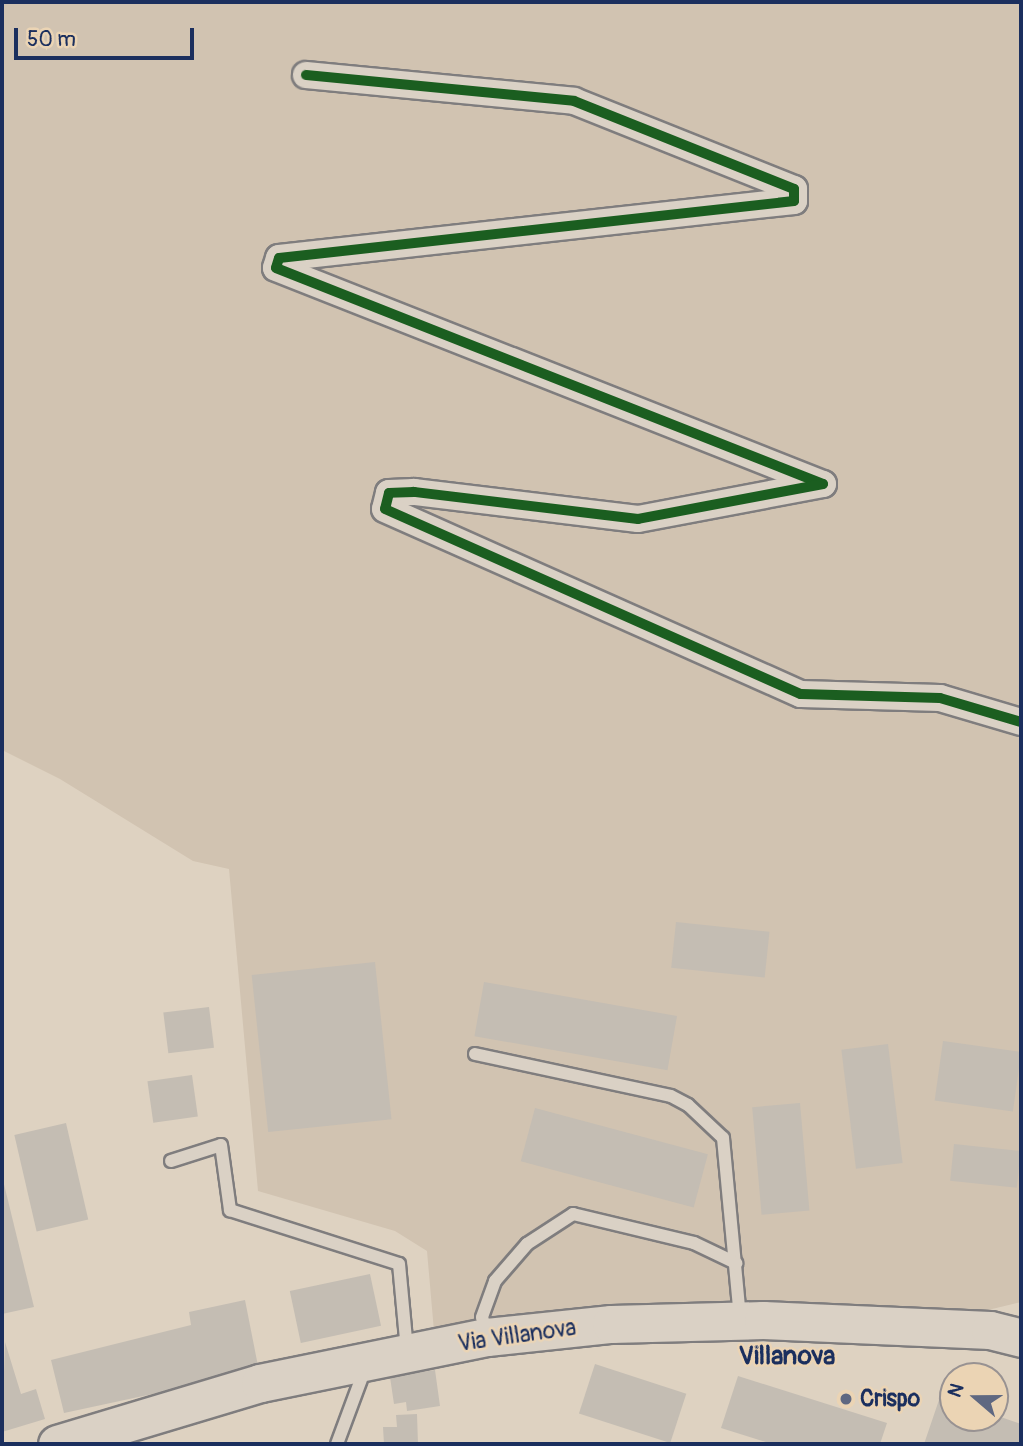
<!DOCTYPE html>
<style>
body{margin:0}
#map{position:relative;width:1023px;height:1446px;overflow:hidden;background:#ded2c1;font-family:Pangolin,sans-serif}
div>[style]{position:absolute}
.green>*{inset:0;background:#d1c3b1}
.building>*{inset:0;background:#c4bdb3;transform-origin:0 0}
.roads{filter:drop-shadow(2px 0 #7f7d7e) drop-shadow(-2px 0 #7f7d7e) drop-shadow(0 2px #7f7d7e) drop-shadow(0 -2px #7f7d7e)}
.service>*{height:12px;margin:-6px;padding:0 6px;transform-origin:6px;border-radius:6px;background:#dad1c5}
.minor>*{height:26px;margin:-13px;padding:0 13px;transform-origin:13px;border-radius:13px;background:#dad1c5}
.secondary>*{height:37px;margin:-18.5px;padding:0 18.5px;transform-origin:18.5px;border-radius:18.5px;background:#dad1c5}
.cycleway>*{height:10px;margin:-5px;padding:0 5px;transform-origin:5px;border-radius:5px;background:#1b5e20}
.dots>*{width:19px;height:19px;translate:-50% -50%;box-sizing:border-box;border:4px solid #ebd4b4;border-radius:50%}
span{translate:-50% -50%;white-space:nowrap;text-align:center;line-height:1.15;-webkit-text-stroke:5px #ebd4b4;paint-order:stroke}
.street-label{font-size:23px;color:#1b2f5e}
.poi-label{font-size:23px;color:#1b2f5e;font-weight:700}
.left{translate:0 -50%;text-align:left}
.quarter-label{font-size:26px;color:#1b2f5e;font-weight:700}
.frame{position:absolute;inset:0;border:4px solid #1b2f5e;pointer-events:none}
.north{position:absolute;left:939px;top:1362px;width:70px;height:70px;box-sizing:border-box;background:#ebd4b4;border:2px solid #989292;border-radius:50%;rotate:290deg;font-size:19px;font-weight:700;line-height:28px;text-align:center;color:#1b2f5e}
.north::after{content:'';display:block;margin:auto;width:24px;height:32px;background:#5f6881;clip-path:polygon(50% 0,100% 100%,50% 72%,0 100%)}
.scale{position:absolute;left:14px;top:28px;width:180px;height:32px;box-sizing:border-box;border:4px solid #1b2f5e;border-top:0;padding-left:9px;font-size:21px;line-height:24px;white-space:nowrap;color:#1b2f5e;-webkit-text-stroke:5px #ebd4b4;paint-order:stroke}
</style>
<div id="map">
<div class="green">
<i style="clip-path:polygon(2px 2px,1021px 2px,1021px 1302px,988px 1310px,763px 1300px,609px 1304px,484px 1317px,434px 1331px,427px 1251px,395px 1231px,258px 1191px,229px 869px,193px 861px,60px 779px,2px 750px)"></i>
</div>
<div class="building">
<i style="left:676px;top:922px;width:94px;height:46px;rotate:6deg"></i>
<i style="left:375px;top:962px;width:158px;height:124px;rotate:84deg"></i>
<i style="left:484px;top:982px;width:196px;height:55px;rotate:10deg"></i>
<i style="left:209px;top:1007px;width:41px;height:46px;rotate:83deg"></i>
<i style="left:943px;top:1041px;width:79px;height:60px;rotate:8deg"></i>
<i style="left:888px;top:1044px;width:120px;height:47px;rotate:83deg"></i>
<i style="left:192px;top:1075px;width:42px;height:45px;rotate:82deg"></i>
<i style="left:800px;top:1103px;width:108px;height:48px;rotate:85deg"></i>
<i style="left:535px;top:1108px;width:179px;height:55px;rotate:15deg"></i>
<i style="left:66px;top:1123px;width:99px;height:53px;rotate:77deg"></i>
<i style="left:954px;top:1144px;width:67px;height:37px;rotate:6deg"></i>
<i style="clip-path:polygon(2px 1176px,34px 1307px,2px 1314px)"></i>
<i style="left:370px;top:1274px;width:53px;height:82px;rotate:78deg"></i>
<i style="clip-path:polygon(245px 1300px,259px 1371px,64px 1413px,51px 1360px,191px 1325px,189px 1312px)"></i>
<i style="clip-path:polygon(5px 1342px,21px 1394px,36px 1389px,45px 1419px,2px 1432px)"></i>
<i style="left:595px;top:1364px;width:96px;height:52px;rotate:18deg"></i>
<i style="clip-path:polygon(435px 1370px,440px 1406px,407px 1411px,406px 1402px,394px 1404px,390px 1377px)"></i>
<i style="clip-path:polygon(738px 1376px,887px 1423px,880px 1444px,772px 1444px,721px 1428px)"></i>
<i style="clip-path:polygon(940px 1397px,953px 1402px,953px 1418px,995px 1415px,1021px 1424px,1021px 1444px,924px 1444px)"></i>
<i style="clip-path:polygon(417px 1414px,418px 1444px,384px 1444px,383px 1427px,397px 1427px,396px 1415px)"></i>
</div>
<div class="roads">
<div class="service">
<i style="left:475px;top:1054px;width:200px;rotate:12.1deg"></i>
<i style="left:671px;top:1096px;width:19px;rotate:28deg"></i>
<i style="left:688px;top:1105px;width:48px;rotate:43.3deg"></i>
<i style="left:723px;top:1138px;width:181px;rotate:84.6deg"></i>
<i style="left:171px;top:1161px;width:52px;rotate:-17.7deg"></i>
<i style="left:221px;top:1145px;width:66px;rotate:82.1deg"></i>
<i style="left:230px;top:1210px;width:177px;rotate:17.7deg"></i>
<i style="left:399px;top:1264px;width:86px;rotate:84.7deg"></i>
<i style="left:486px;top:1333px;width:16px;rotate:-104deg"></i>
<i style="left:482px;top:1317px;width:38px;rotate:-70deg"></i>
<i style="left:495px;top:1281px;width:49px;rotate:-49.1deg"></i>
<i style="left:527px;top:1244px;width:55px;rotate:-33.1deg"></i>
<i style="left:573px;top:1214px;width:124px;rotate:13.5deg"></i>
<i style="left:694px;top:1243px;width:47px;rotate:25.5deg"></i>
<i style="left:337px;top:1444px;width:83px;rotate:-69.6deg"></i>
</div>
<div class="minor">
<i style="left:306px;top:75px;width:269px;rotate:5.5deg"></i>
<i style="left:574px;top:101px;width:237px;rotate:21.8deg"></i>
<i style="left:794px;top:189px;width:12px;rotate:90deg"></i>
<i style="left:794px;top:201px;width:518px;rotate:173.68deg"></i>
<i style="left:279px;top:258px;width:10px;rotate:107deg"></i>
<i style="left:276px;top:268px;width:588px;rotate:21.55deg"></i>
<i style="left:823px;top:484px;width:188px;rotate:169.3deg"></i>
<i style="left:638px;top:519px;width:226px;rotate:-173.1deg"></i>
<i style="left:414px;top:492px;width:25px;rotate:178deg"></i>
<i style="left:389px;top:493px;width:16px;rotate:104deg"></i>
<i style="left:385px;top:509px;width:455px;rotate:24deg"></i>
<i style="left:801px;top:694px;width:139px;rotate:1.6deg"></i>
<i style="left:940px;top:698px;width:84px;rotate:16.5deg"></i>
</div>
<div class="secondary">
<i style="left:57px;top:1444px;width:212px;rotate:-16.7deg"></i>
<i style="left:260px;top:1383px;width:232px;rotate:-11.5deg"></i>
<i style="left:487px;top:1337px;width:125px;rotate:-6deg"></i>
<i style="left:611px;top:1324px;width:152px;rotate:-1.5deg"></i>
<i style="left:763px;top:1320px;width:227px;rotate:2.5deg"></i>
<i style="left:990px;top:1330px;width:32px;rotate:14deg"></i>
</div>
</div>
<div class="cycleway">
<i style="left:306px;top:75px;width:269px;rotate:5.5deg"></i>
<i style="left:574px;top:101px;width:237px;rotate:21.8deg"></i>
<i style="left:794px;top:189px;width:12px;rotate:90deg"></i>
<i style="left:794px;top:201px;width:518px;rotate:173.68deg"></i>
<i style="left:279px;top:258px;width:10px;rotate:107deg"></i>
<i style="left:276px;top:268px;width:588px;rotate:21.55deg"></i>
<i style="left:823px;top:484px;width:188px;rotate:169.3deg"></i>
<i style="left:638px;top:519px;width:226px;rotate:-173.1deg"></i>
<i style="left:414px;top:492px;width:25px;rotate:178deg"></i>
<i style="left:389px;top:493px;width:16px;rotate:104deg"></i>
<i style="left:385px;top:509px;width:455px;rotate:24deg"></i>
<i style="left:801px;top:694px;width:139px;rotate:1.6deg"></i>
<i style="left:940px;top:698px;width:84px;rotate:16.5deg"></i>
</div>
<div class="dots">
<i style="left:846px;top:1399px;background:#5f6881"></i>
</div>
<div class="street-label">
<span style="left:517px;top:1336px;rotate:-8deg">Via Villanova</span>
</div>
<div class="poi-label">
<span class="left" style="left:860px;top:1399px">Crispo</span>
</div>
<div class="quarter-label">
<span style="left:787px;top:1357px">Villanova</span>
</div>
<div class="frame"></div>
<div class="north">N</div>
<div class="scale">50 m</div>
</div>
